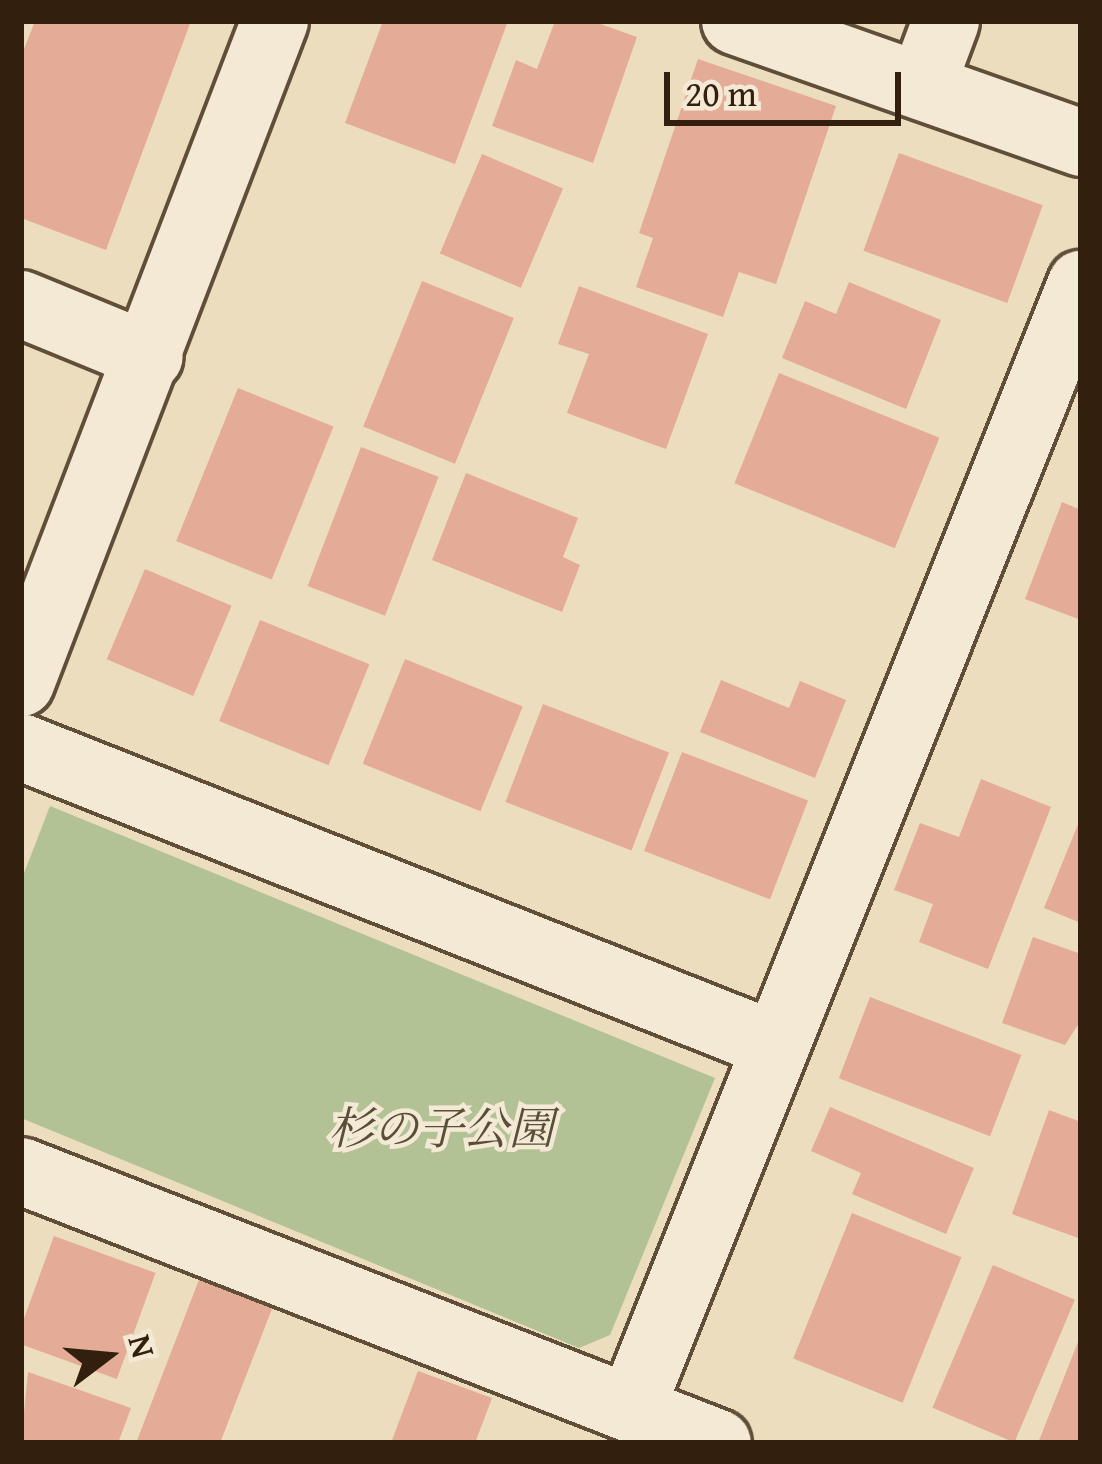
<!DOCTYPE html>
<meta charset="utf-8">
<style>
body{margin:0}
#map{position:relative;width:1102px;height:1464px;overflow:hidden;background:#ecddbe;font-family:"Gentium Book Plus","Noto Serif JP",serif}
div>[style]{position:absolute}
.green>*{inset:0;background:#b2c295}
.building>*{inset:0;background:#e4ab97;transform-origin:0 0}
.roads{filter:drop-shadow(3px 0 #604e39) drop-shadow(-3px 0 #604e39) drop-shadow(0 3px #604e39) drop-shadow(0 -3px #604e39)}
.street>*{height:66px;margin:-33px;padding:0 33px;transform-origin:33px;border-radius:33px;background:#f3e9d5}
.secondary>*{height:66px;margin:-33px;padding:0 33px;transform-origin:33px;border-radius:33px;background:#f3e9d5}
span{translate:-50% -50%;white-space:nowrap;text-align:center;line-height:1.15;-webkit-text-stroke:9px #f3e9d5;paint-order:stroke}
.park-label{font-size:45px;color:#585036;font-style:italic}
.frame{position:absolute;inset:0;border:24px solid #321f0d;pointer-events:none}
.north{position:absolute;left:48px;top:1296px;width:120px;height:120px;-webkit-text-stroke:9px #f3e9d5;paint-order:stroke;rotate:74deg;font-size:33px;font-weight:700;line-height:48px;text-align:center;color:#321f0d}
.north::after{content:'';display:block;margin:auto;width:42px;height:54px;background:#321f0d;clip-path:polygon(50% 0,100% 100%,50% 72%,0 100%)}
.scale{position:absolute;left:664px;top:72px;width:237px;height:54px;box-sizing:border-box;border:6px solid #321f0d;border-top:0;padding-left:15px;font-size:36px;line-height:42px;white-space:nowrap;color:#321f0d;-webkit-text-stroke:9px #f3e9d5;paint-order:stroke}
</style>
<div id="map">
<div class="green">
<i style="clip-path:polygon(50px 806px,715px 1078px,610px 1335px,579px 1348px,21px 1118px,21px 881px)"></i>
</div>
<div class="building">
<i style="clip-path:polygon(35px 21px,191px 21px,106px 250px,21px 218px,21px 57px)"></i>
<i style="clip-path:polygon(383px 21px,508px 21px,455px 164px,345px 123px)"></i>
<i style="clip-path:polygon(555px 21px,592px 21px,637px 37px,593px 163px,492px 126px,516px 60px,537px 69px)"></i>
<i style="clip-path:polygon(698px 59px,836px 106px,776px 284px,739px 272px,723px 317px,636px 287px,653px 238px,639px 233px)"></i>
<i style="left:899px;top:153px;width:153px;height:104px;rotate:20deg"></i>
<i style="left:482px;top:154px;width:88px;height:108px;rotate:23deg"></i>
<i style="left:422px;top:281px;width:99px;height:157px;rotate:22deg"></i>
<i style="clip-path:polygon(849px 282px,941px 320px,906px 409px,782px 358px,805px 301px,836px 314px)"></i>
<i style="clip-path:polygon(579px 286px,708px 334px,666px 449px,567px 413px,589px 354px,558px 344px)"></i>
<i style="left:779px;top:373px;width:173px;height:119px;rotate:22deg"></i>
<i style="left:238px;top:388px;width:103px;height:165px;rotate:22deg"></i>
<i style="left:361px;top:447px;width:83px;height:149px;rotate:21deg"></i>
<i style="clip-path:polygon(466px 473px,578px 518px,563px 557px,580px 565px,562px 612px,432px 560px)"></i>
<i style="clip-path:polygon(1062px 502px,1081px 510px,1081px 620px,1025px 599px)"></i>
<i style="left:145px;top:569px;width:94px;height:98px;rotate:23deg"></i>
<i style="left:260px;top:620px;width:118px;height:109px;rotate:22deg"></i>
<i style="left:405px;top:659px;width:127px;height:113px;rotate:22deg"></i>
<i style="clip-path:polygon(721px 680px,789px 708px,800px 681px,846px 700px,815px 778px,700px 732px)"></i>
<i style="left:543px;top:704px;width:135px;height:105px;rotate:21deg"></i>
<i style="left:682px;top:752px;width:135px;height:106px;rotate:21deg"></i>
<i style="clip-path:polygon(981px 779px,1051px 807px,988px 969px,919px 942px,933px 904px,894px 890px,920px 823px,959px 837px)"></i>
<i style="clip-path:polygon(1081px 817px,1081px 923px,1044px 908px)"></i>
<i style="clip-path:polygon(1033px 937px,1081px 954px,1081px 1020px,1065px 1045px,1002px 1023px)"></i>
<i style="left:870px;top:997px;width:162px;height:87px;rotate:21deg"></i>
<i style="clip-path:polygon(830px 1107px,974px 1168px,946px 1234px,852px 1194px,861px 1173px,811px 1151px)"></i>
<i style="clip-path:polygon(1049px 1110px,1081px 1122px,1081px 1239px,1012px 1214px)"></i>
<i style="left:852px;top:1213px;width:118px;height:157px;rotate:22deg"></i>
<i style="left:54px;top:1236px;width:108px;height:113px;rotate:20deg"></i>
<i style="left:993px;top:1265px;width:89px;height:155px;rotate:23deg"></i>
<i style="clip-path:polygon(202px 1272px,275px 1301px,220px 1443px,136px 1443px)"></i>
<i style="clip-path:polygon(1078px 1342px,1081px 1443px,1038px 1443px)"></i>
<i style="clip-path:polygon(418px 1371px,492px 1398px,475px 1443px,391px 1443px)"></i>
<i style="clip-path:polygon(28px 1372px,131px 1408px,118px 1443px,21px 1443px)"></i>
</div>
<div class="roads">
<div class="street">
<i style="left:923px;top:83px;width:66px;rotate:-69.6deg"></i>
<i style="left:21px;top:304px;width:139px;rotate:22.3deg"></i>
<i style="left:21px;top:683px;width:709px;rotate:-69.01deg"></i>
<i style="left:21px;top:747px;width:808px;rotate:21.58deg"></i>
<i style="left:21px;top:1171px;width:748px;rotate:21.32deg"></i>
<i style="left:631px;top:1409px;width:1212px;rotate:-68.2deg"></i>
</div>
<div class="secondary">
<i style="left:735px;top:21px;width:367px;rotate:19.4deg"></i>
</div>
</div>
<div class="park-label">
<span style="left:441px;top:1128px">杉の子公園</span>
</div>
<div class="frame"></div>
<div class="north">N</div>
<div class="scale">20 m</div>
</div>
